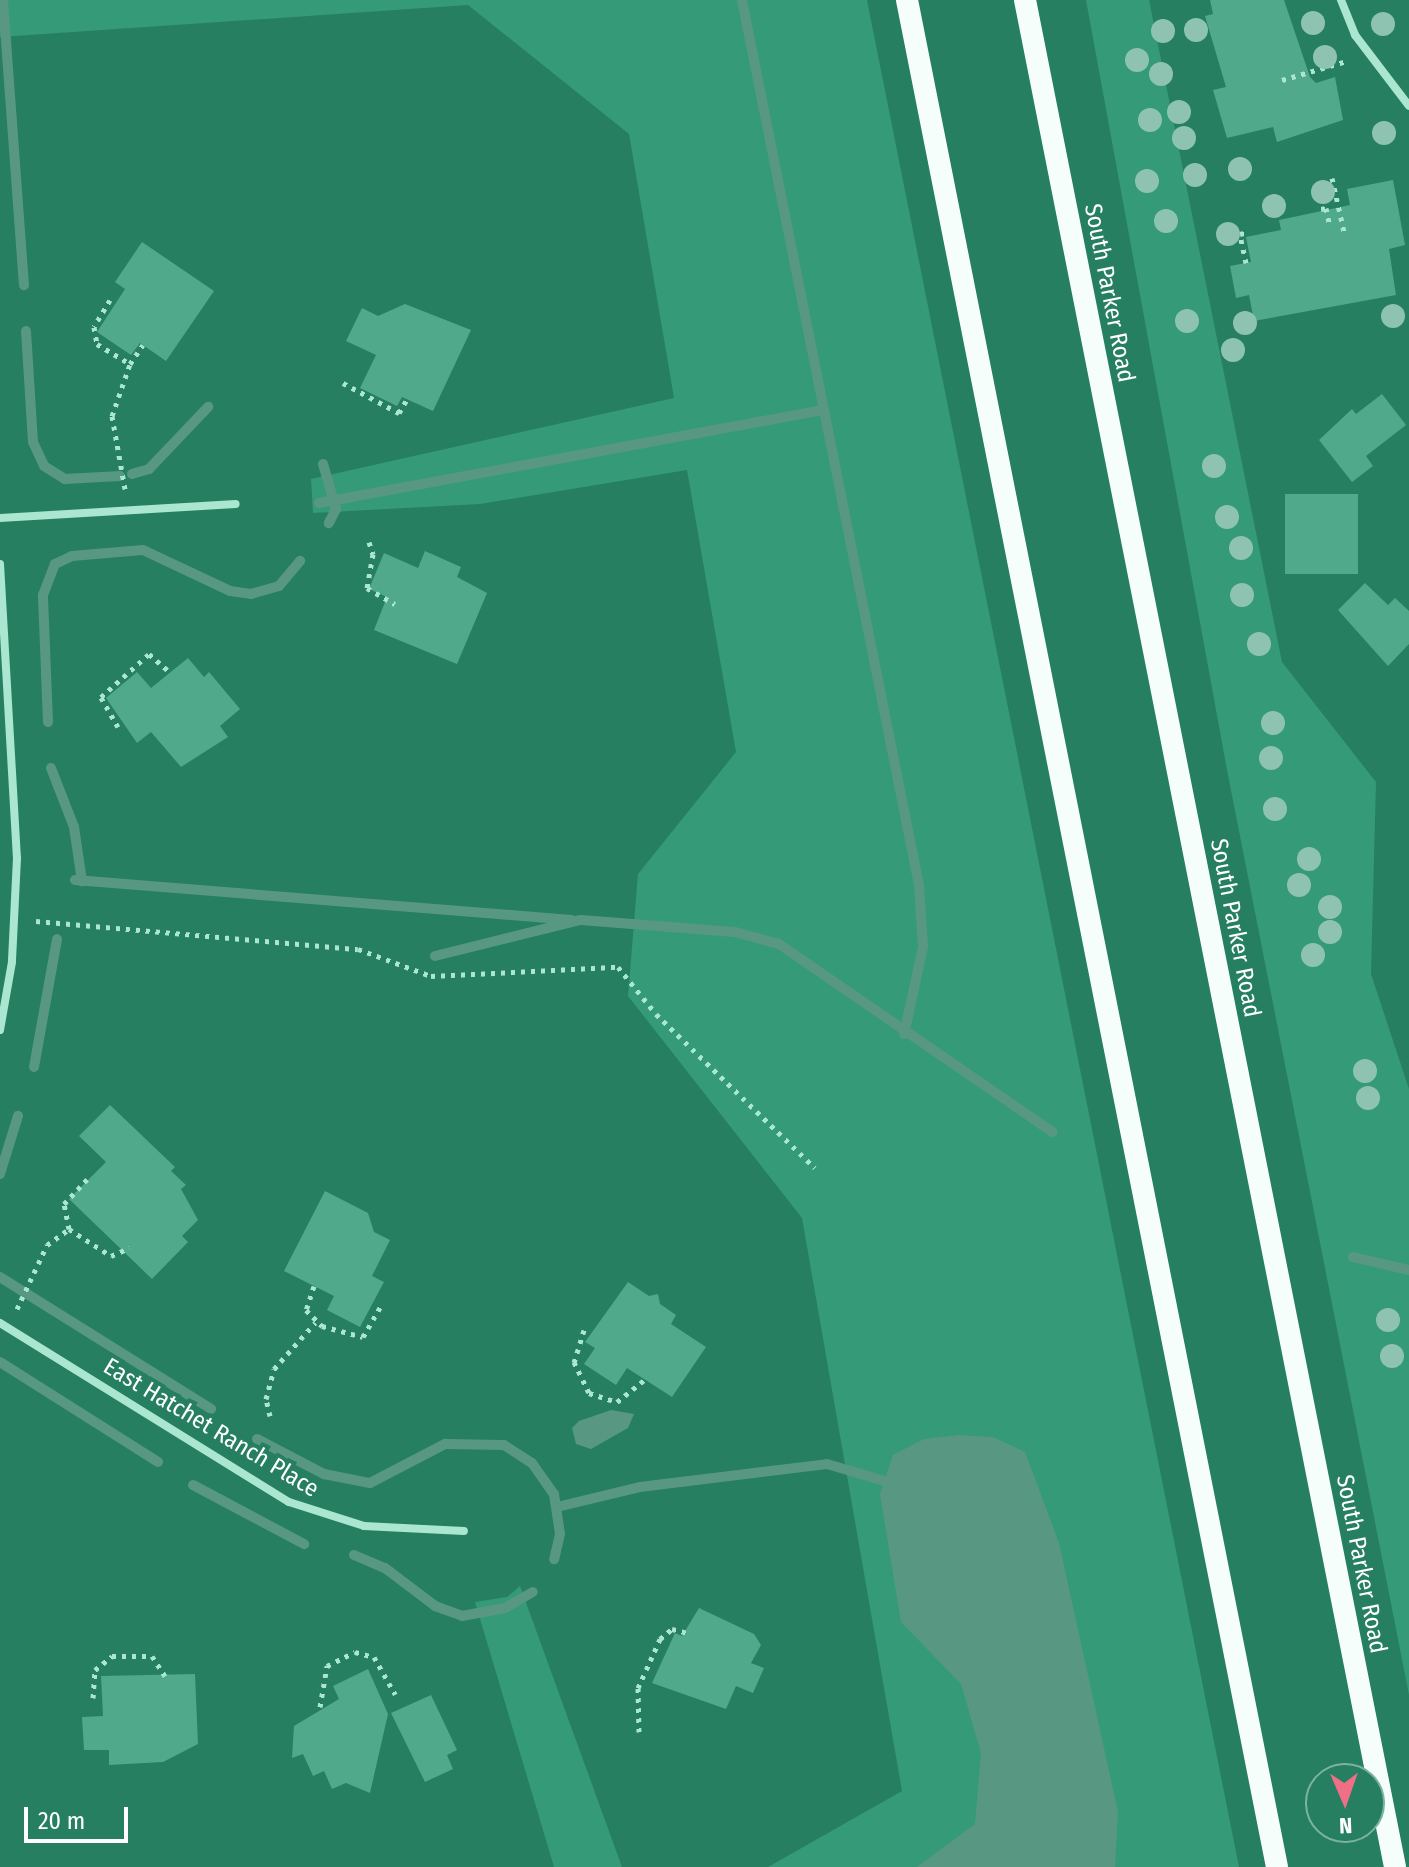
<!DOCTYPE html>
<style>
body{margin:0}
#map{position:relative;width:1409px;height:1867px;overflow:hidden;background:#257f60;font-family:"Fira Sans Condensed",sans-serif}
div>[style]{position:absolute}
.green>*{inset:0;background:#359a77}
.water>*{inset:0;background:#589882}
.stream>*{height:10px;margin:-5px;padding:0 5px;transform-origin:5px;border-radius:5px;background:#589882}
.building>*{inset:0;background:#51a98b;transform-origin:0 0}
.path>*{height:5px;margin-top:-2.5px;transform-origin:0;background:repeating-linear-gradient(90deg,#abe6d1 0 4px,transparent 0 10px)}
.minor>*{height:8px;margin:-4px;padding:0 4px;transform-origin:4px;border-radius:4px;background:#abe6d1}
.trunk>*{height:22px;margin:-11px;padding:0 11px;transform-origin:11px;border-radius:11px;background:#f6fefc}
.trees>*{width:24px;height:24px;margin:-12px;border-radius:50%;background:#8fc3b1}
span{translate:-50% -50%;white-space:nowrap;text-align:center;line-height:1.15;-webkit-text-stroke:8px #257f60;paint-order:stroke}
.street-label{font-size:24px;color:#fff}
.north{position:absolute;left:1305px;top:1763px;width:80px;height:80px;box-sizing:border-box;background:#257f60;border:2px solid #7cb2a0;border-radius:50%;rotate:178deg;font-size:22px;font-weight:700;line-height:32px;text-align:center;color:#fff}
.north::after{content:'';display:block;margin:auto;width:28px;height:36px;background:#f06f87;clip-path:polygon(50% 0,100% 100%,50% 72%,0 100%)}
.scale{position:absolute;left:24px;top:1807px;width:104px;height:36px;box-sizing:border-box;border:4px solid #fff;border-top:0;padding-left:10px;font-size:24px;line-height:28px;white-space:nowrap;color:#fff;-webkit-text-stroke:6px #257f60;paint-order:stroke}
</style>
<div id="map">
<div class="green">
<i style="clip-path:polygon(0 0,867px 0,1239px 1867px,768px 1867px,902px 1791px,802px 1218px,628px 996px,638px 874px,736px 752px,687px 470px,480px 504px,313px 513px,311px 479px,674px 398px,629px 134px,468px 5px,0 37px)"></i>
<i style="clip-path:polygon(1086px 0,1149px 0,1282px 662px,1376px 782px,1371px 974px,1409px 1089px,1409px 1695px,1227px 770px)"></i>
<i style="clip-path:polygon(520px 1586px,622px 1867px,554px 1867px,475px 1602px,507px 1597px)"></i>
</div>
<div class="water">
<i style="clip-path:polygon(611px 1410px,634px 1414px,628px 1428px,591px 1449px,576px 1444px,572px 1428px,579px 1421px)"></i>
<i style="clip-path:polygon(959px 1435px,993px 1437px,1025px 1452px,1059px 1543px,1118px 1812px,1115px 1867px,917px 1867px,975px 1824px,981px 1753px,961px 1684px,901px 1622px,880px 1494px,893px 1455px,924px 1439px)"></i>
</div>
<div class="stream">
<i style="left:3px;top:0;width:286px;rotate:85.8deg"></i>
<i style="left:742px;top:0;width:903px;rotate:78.69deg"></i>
<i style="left:919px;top:885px;width:62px;rotate:86.3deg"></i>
<i style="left:923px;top:947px;width:89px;rotate:102.3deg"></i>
<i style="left:26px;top:331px;width:111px;rotate:86.4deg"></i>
<i style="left:33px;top:442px;width:26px;rotate:65deg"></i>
<i style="left:44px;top:466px;width:25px;rotate:32deg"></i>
<i style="left:65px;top:479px;width:55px;rotate:-3.1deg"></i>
<i style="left:323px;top:464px;width:47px;rotate:73.9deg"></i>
<i style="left:336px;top:509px;width:16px;rotate:117deg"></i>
<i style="left:132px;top:474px;width:18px;rotate:-16deg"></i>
<i style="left:149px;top:469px;width:86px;rotate:-46.4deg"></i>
<i style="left:319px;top:503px;width:513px;rotate:-10.45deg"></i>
<i style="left:48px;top:722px;width:127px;rotate:-92.3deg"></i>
<i style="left:43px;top:595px;width:33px;rotate:-69deg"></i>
<i style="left:55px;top:564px;width:19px;rotate:-25deg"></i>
<i style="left:72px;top:556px;width:71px;rotate:-4.8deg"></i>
<i style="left:143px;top:550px;width:96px;rotate:25.2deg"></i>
<i style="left:230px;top:591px;width:21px;rotate:8deg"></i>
<i style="left:251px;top:594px;width:29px;rotate:-16deg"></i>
<i style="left:279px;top:586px;width:33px;rotate:-50deg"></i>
<i style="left:51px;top:768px;width:63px;rotate:68.7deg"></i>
<i style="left:74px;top:827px;width:55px;rotate:81.6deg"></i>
<i style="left:75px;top:880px;width:498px;rotate:4.6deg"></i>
<i style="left:435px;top:956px;width:150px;rotate:-13.9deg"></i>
<i style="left:581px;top:920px;width:154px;rotate:4.5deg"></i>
<i style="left:735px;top:932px;width:46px;rotate:15.3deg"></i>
<i style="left:779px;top:944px;width:332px;rotate:34.5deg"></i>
<i style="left:34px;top:1067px;width:130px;rotate:-79.8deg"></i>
<i style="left:0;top:1174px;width:61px;rotate:-72.8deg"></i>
<i style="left:1353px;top:1257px;width:57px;rotate:13.1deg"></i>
<i style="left:0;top:1277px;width:249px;rotate:32deg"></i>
<i style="left:0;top:1362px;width:187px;rotate:32.3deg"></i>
<i style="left:257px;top:1439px;width:76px;rotate:27.6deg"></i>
<i style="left:324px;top:1474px;width:47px;rotate:11.1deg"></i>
<i style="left:370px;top:1483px;width:85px;rotate:-27.5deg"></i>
<i style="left:445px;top:1444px;width:59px;rotate:1deg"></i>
<i style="left:504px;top:1445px;width:33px;rotate:33deg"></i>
<i style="left:532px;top:1463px;width:38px;rotate:55deg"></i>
<i style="left:554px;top:1494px;width:40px;rotate:81.5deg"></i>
<i style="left:560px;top:1534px;width:26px;rotate:103deg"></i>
<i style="left:193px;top:1485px;width:126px;rotate:28deg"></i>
<i style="left:557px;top:1507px;width:85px;rotate:-13.5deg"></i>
<i style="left:640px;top:1487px;width:188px;rotate:-7deg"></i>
<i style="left:827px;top:1464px;width:67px;rotate:16.5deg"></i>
<i style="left:354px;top:1555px;width:34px;rotate:23deg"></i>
<i style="left:385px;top:1568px;width:63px;rotate:37.2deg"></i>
<i style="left:435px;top:1606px;width:29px;rotate:20deg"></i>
<i style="left:462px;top:1616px;width:44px;rotate:-10.5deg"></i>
<i style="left:505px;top:1608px;width:32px;rotate:-30deg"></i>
</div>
<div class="building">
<i style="clip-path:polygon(1210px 0,1284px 0,1310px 77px,1316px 83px,1335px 77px,1343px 120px,1277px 142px,1273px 127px,1227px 138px,1213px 90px,1226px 87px,1205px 16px,1213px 14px)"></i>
<i style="clip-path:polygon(1393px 180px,1405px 245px,1389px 249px,1396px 295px,1254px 321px,1249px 295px,1236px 298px,1230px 266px,1251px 262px,1246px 237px,1281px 230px,1279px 220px,1350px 205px,1347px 189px)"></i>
<i style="clip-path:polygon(142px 242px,214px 291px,166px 361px,140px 343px,131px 355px,97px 332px,125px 289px,115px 282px)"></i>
<i style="clip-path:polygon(405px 304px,471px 330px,433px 411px,402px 397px,397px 406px,360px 388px,376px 355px,346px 341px,362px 308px,378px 316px)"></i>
<i style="clip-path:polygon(1382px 394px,1406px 425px,1366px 456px,1373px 466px,1352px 482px,1319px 440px,1352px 409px,1356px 414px)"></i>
<i style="left:1285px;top:494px;width:73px;height:80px"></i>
<i style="clip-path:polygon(425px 551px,461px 567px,457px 577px,487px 593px,457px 664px,374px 630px,387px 597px,369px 589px,384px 553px,418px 568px)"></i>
<i style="clip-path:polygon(1365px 583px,1388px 605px,1395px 598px,1409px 611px,1409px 644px,1388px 666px,1338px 610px)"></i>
<i style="clip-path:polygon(188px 658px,204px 677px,209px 672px,240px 709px,220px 726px,228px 737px,181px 767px,151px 732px,137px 743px,106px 698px,137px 672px,151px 688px)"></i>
<i style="clip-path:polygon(110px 1105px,175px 1167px,171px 1171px,186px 1185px,181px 1189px,198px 1220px,182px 1236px,188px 1242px,152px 1279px,69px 1199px,106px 1162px,79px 1136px)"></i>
<i style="clip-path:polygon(325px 1191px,368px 1213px,374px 1232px,390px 1240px,372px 1276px,384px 1282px,360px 1327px,327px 1310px,334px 1296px,284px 1271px)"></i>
<i style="clip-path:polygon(628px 1282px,649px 1296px,658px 1294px,660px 1304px,676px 1315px,671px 1324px,706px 1347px,672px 1397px,627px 1368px,616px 1385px,584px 1364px,595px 1348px,585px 1342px)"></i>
<i style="clip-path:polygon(699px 1608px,754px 1634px,761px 1645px,751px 1663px,764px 1668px,753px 1693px,736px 1686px,726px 1709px,652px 1683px,675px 1633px,682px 1636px)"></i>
<i style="clip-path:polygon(368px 1669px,388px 1714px,370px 1793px,346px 1783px,332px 1789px,324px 1771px,313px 1776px,303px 1754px,292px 1758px,294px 1726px,339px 1699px,333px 1686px)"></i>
<i style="clip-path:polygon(195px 1674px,198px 1744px,163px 1762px,109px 1765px,109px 1750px,84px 1750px,82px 1717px,103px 1716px,101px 1676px)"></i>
<i style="clip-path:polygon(431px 1695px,457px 1750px,447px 1755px,453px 1769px,425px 1782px,391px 1713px)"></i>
</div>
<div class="path">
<i style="left:1282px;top:80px;width:68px;rotate:-16.3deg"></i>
<i style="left:1332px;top:178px;width:59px;rotate:77.4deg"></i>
<i style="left:1321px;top:209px;width:5px;rotate:-11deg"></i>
<i style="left:1326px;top:208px;width:19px;rotate:78deg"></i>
<i style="left:1246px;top:263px;width:30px;rotate:-102deg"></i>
<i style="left:1240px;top:234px;width:8px;rotate:-14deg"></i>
<i style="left:110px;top:300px;width:31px;rotate:121deg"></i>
<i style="left:94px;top:327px;width:17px;rotate:80deg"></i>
<i style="left:97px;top:344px;width:39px;rotate:31deg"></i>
<i style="left:130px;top:364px;width:23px;rotate:-56deg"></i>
<i style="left:343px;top:383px;width:64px;rotate:28.2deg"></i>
<i style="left:399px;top:413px;width:16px;rotate:-60deg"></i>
<i style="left:125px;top:489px;width:74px;rotate:-100.1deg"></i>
<i style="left:112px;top:416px;width:55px;rotate:-70.9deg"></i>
<i style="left:369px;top:542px;width:13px;rotate:72deg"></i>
<i style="left:373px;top:554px;width:35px;rotate:100deg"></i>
<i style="left:367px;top:588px;width:32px;rotate:30deg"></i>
<i style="left:118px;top:727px;width:34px;rotate:-120deg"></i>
<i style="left:101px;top:697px;width:64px;rotate:-41.9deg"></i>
<i style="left:149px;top:654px;width:28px;rotate:41deg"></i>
<i style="left:36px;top:921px;width:323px;rotate:5deg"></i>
<i style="left:358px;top:949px;width:78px;rotate:20.3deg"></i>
<i style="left:431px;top:976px;width:187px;rotate:-2.8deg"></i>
<i style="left:618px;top:967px;width:60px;rotate:51deg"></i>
<i style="left:656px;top:1014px;width:221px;rotate:44.1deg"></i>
<i style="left:69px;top:1229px;width:25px;rotate:-101deg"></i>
<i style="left:64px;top:1204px;width:34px;rotate:-47deg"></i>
<i style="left:314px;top:1286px;width:25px;rotate:108deg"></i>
<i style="left:306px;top:1310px;width:23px;rotate:45deg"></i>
<i style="left:322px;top:1326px;width:42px;rotate:15deg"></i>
<i style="left:363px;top:1337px;width:34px;rotate:-60deg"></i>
<i style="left:17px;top:1309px;width:71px;rotate:-64.9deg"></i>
<i style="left:47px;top:1245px;width:27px;rotate:-36deg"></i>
<i style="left:69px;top:1229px;width:50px;rotate:32.7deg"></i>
<i style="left:111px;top:1256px;width:20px;rotate:-24deg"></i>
<i style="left:584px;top:1330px;width:34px;rotate:107deg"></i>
<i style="left:574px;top:1362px;width:34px;rotate:64deg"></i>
<i style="left:589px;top:1393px;width:29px;rotate:18deg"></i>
<i style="left:617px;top:1402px;width:36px;rotate:-39deg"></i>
<i style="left:270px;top:1416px;width:17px;rotate:-103deg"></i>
<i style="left:266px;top:1399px;width:31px;rotate:-75deg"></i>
<i style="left:274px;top:1369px;width:62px;rotate:-48.3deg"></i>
<i style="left:93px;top:1698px;width:28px;rotate:-86deg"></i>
<i style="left:95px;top:1670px;width:22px;rotate:-39deg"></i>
<i style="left:112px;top:1656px;width:40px"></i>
<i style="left:152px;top:1656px;width:24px;rotate:57deg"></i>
<i style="left:320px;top:1707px;width:42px;rotate:-80.3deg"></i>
<i style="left:327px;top:1666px;width:31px;rotate:-27deg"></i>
<i style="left:355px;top:1652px;width:20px;rotate:15deg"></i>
<i style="left:374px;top:1657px;width:43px;rotate:60.4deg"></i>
<i style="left:639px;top:1732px;width:44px;rotate:-91.3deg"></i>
<i style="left:638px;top:1688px;width:54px;rotate:-65.8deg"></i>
<i style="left:660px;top:1639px;width:16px;rotate:-40deg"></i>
<i style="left:672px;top:1629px;width:16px;rotate:14deg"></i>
</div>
<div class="minor">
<i style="left:1341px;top:0;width:38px;rotate:68deg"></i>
<i style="left:1355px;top:35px;width:89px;rotate:52.7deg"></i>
<i style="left:0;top:518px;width:236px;rotate:-3.4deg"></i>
<i style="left:0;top:564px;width:294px;rotate:86.7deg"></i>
<i style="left:17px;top:858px;width:104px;rotate:92.8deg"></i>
<i style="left:12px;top:962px;width:69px;rotate:100deg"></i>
<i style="left:0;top:1323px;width:340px;rotate:31.8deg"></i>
<i style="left:289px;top:1502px;width:79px;rotate:17.7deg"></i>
<i style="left:364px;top:1526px;width:100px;rotate:2.9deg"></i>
</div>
<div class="trunk">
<i style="left:907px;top:0;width:1903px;rotate:78.79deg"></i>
<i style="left:1025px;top:0;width:1903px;rotate:78.79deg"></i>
</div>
<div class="trees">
<i style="left:1313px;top:23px"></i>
<i style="left:1383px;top:24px"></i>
<i style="left:1196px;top:30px"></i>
<i style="left:1163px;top:31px"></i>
<i style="left:1325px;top:57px"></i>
<i style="left:1137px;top:60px"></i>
<i style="left:1161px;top:74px"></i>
<i style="left:1179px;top:112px"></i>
<i style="left:1150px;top:120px"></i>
<i style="left:1384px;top:133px"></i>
<i style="left:1184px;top:138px"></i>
<i style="left:1240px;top:169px"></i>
<i style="left:1195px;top:175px"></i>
<i style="left:1147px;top:181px"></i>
<i style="left:1323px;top:192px"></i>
<i style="left:1274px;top:206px"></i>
<i style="left:1166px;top:221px"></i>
<i style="left:1228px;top:234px"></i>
<i style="left:1393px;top:316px"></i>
<i style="left:1187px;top:321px"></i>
<i style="left:1245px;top:323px"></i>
<i style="left:1233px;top:350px"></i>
<i style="left:1214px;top:466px"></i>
<i style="left:1227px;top:517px"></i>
<i style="left:1241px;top:548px"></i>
<i style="left:1242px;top:595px"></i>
<i style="left:1259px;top:644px"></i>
<i style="left:1273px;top:723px"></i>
<i style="left:1271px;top:758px"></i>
<i style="left:1275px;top:809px"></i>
<i style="left:1309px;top:859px"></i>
<i style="left:1299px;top:885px"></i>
<i style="left:1330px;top:907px"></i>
<i style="left:1330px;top:932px"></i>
<i style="left:1313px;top:955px"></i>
<i style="left:1365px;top:1071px"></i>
<i style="left:1368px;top:1098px"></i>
<i style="left:1388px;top:1320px"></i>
<i style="left:1392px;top:1356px"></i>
</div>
<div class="street-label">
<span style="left:1109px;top:293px;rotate:79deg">South Parker Road</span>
<span style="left:1235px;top:928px;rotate:79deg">South Parker Road</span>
<span style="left:211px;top:1428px;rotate:31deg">East Hatchet Ranch Place</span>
<span style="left:1361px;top:1564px;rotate:79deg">South Parker Road</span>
</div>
<div class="north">N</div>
<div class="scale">20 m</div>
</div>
